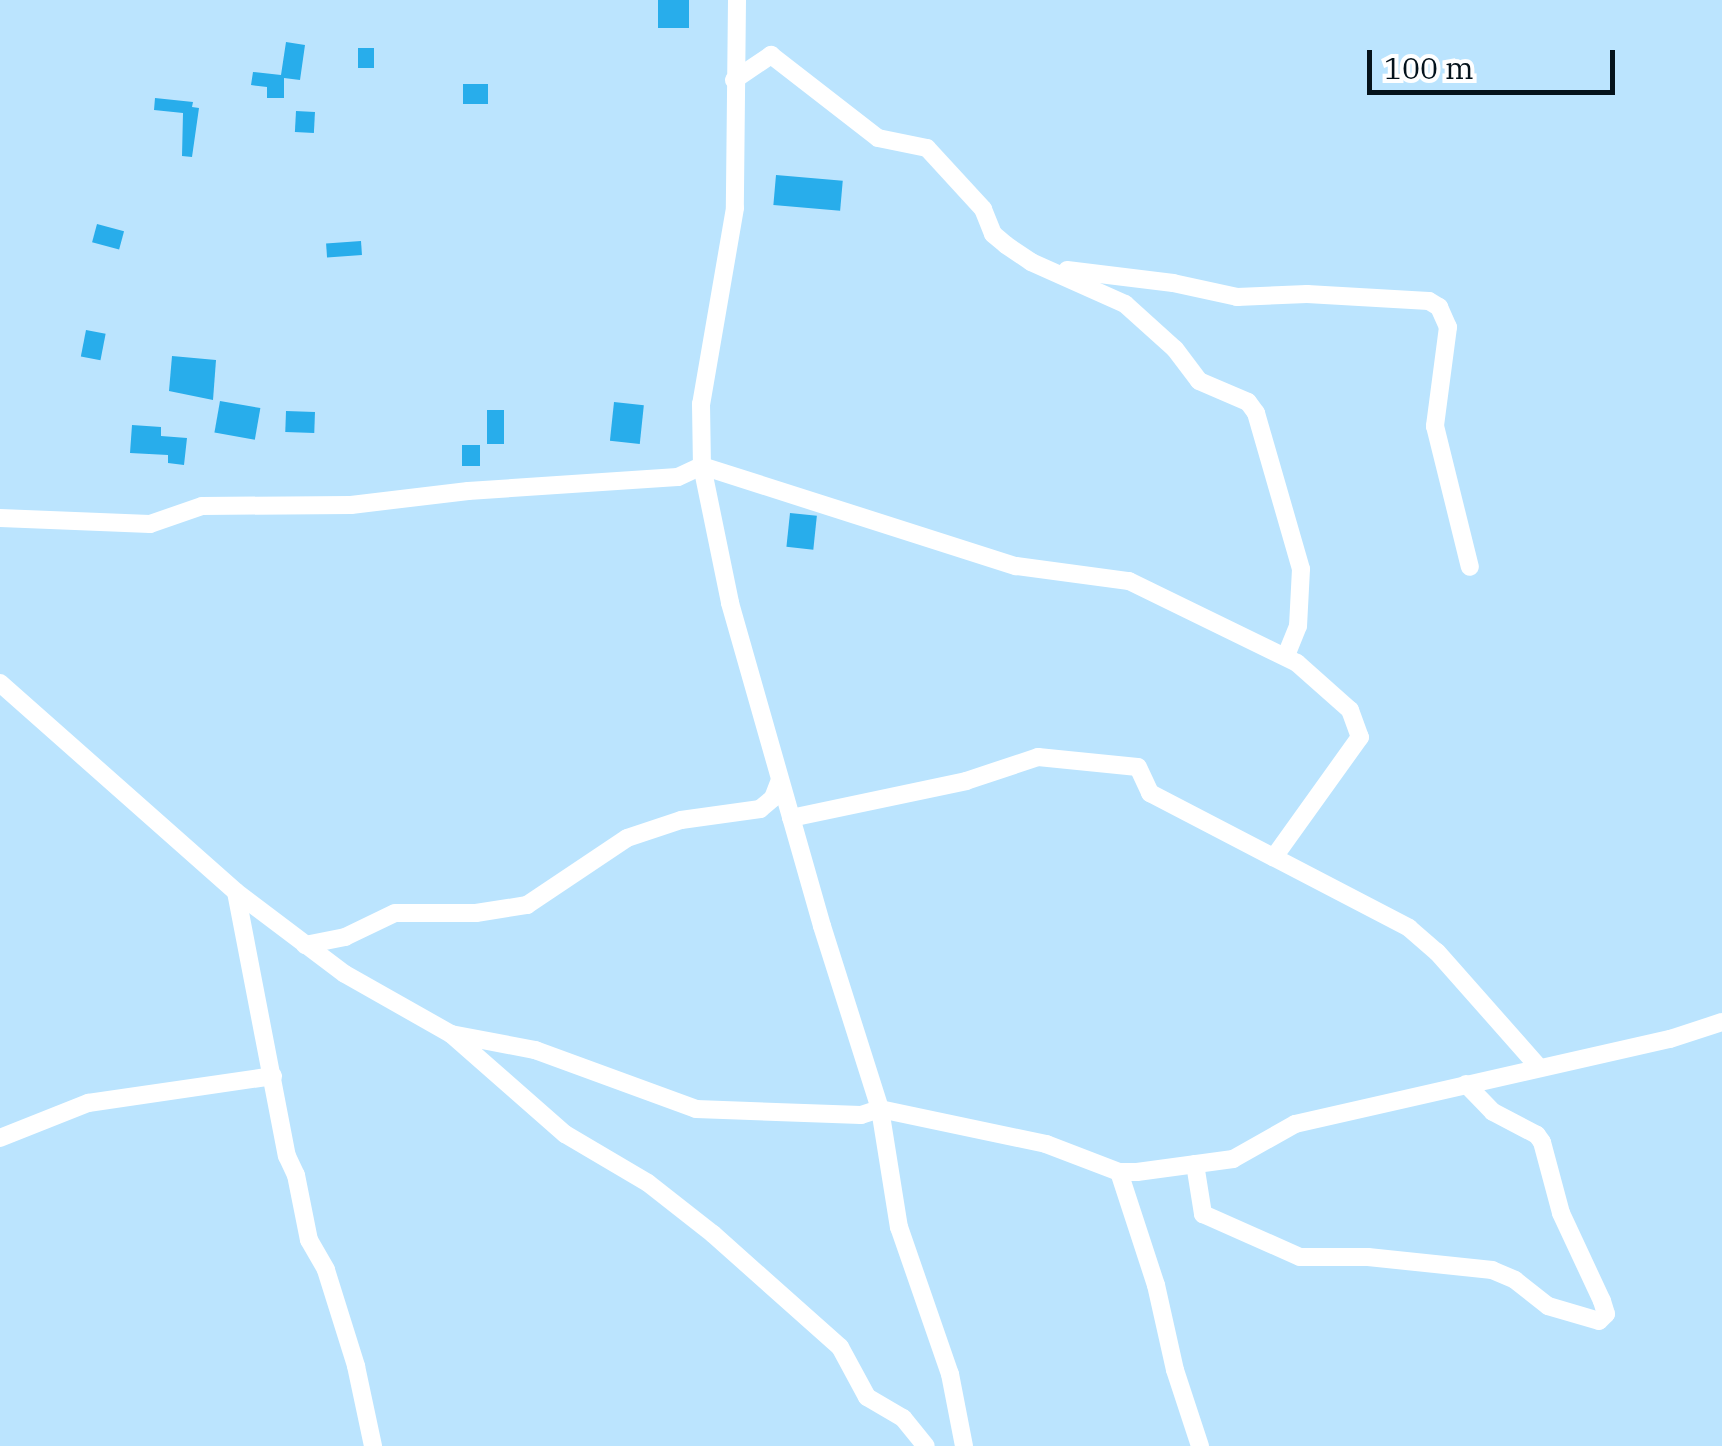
<!DOCTYPE html>
<style>
body{margin:0}
#map{position:relative;width:1722px;height:1446px;overflow:hidden;background:#bbe4fe;font-family:"IBM Plex Serif",serif}
div>[style]{position:absolute}
.building>*{inset:0;background:#28adeb;transform-origin:0 0}
.minor>*{height:18px;margin:-9px;padding:0 9px;transform-origin:9px;border-radius:9px;background:#fff}
span{translate:-50% -50%;white-space:nowrap;text-align:center;line-height:1.15;-webkit-text-stroke:9px #fff;paint-order:stroke}
.scale{position:absolute;left:1367px;top:50px;width:248px;height:45px;box-sizing:border-box;border:5px solid #04121b;border-top:0;padding-left:12px;font-size:30px;line-height:35px;white-space:nowrap;color:#04121b;-webkit-text-stroke:8px #fff;paint-order:stroke}
</style>
<div id="map">
<div class="building">
<i style="left:658px;top:0;width:31px;height:28px"></i>
<i style="clip-path:polygon(286px 42px,305px 45px,300px 80px,284px 78px,284px 98px,267px 98px,267px 87px,251px 85px,253px 72px,281px 75px)"></i>
<i style="left:358px;top:48px;width:16px;height:20px"></i>
<i style="left:463px;top:84px;width:25px;height:20px"></i>
<i style="clip-path:polygon(155px 98px,193px 102px,192px 107px,199px 108px,192px 157px,182px 156px,183px 113px,154px 110px)"></i>
<i style="left:296px;top:111px;width:19px;height:21px;rotate:3deg"></i>
<i style="left:776px;top:175px;width:67px;height:30px;rotate:5deg"></i>
<i style="left:97px;top:224px;width:28px;height:19px;rotate:15deg"></i>
<i style="left:361px;top:241px;width:14px;height:35px;rotate:86deg"></i>
<i style="left:86px;top:330px;width:20px;height:27px;rotate:11deg"></i>
<i style="clip-path:polygon(172px 356px,216px 360px,213px 400px,169px 391px)"></i>
<i style="left:220px;top:401px;width:41px;height:32px;rotate:10deg"></i>
<i style="left:614px;top:402px;width:30px;height:39px;rotate:6deg"></i>
<i style="left:487px;top:410px;width:17px;height:34px"></i>
<i style="left:286px;top:411px;width:29px;height:21px;rotate:2deg"></i>
<i style="clip-path:polygon(132px 425px,161px 427px,161px 436px,187px 438px,184px 465px,168px 463px,168px 455px,130px 453px)"></i>
<i style="left:480px;top:445px;width:21px;height:18px;rotate:90deg"></i>
<i style="left:790px;top:513px;width:27px;height:34px;rotate:6deg"></i>
</div>
<div class="minor">
<i style="left:737px;top:0;width:208px;rotate:90.6deg"></i>
<i style="left:735px;top:208px;width:199px;rotate:99.8deg"></i>
<i style="left:701px;top:404px;width:62px;rotate:89.1deg"></i>
<i style="left:702px;top:466px;width:140px;rotate:78.4deg"></i>
<i style="left:730px;top:603px;width:336px;rotate:74.1deg"></i>
<i style="left:822px;top:926px;width:192px;rotate:72.4deg"></i>
<i style="left:880px;top:1109px;width:120px;rotate:80.9deg"></i>
<i style="left:899px;top:1227px;width:156px;rotate:70.9deg"></i>
<i style="left:950px;top:1374px;width:73px;rotate:79deg"></i>
<i style="left:734px;top:80px;width:45px;rotate:-34deg"></i>
<i style="left:771px;top:55px;width:135px;rotate:37.8deg"></i>
<i style="left:878px;top:138px;width:50px;rotate:11.5deg"></i>
<i style="left:927px;top:148px;width:83px;rotate:47.4deg"></i>
<i style="left:983px;top:209px;width:27px;rotate:68deg"></i>
<i style="left:993px;top:234px;width:17px;rotate:40deg"></i>
<i style="left:1006px;top:245px;width:30px;rotate:34deg"></i>
<i style="left:1031px;top:262px;width:103px;rotate:24.1deg"></i>
<i style="left:1125px;top:304px;width:67px;rotate:42deg"></i>
<i style="left:1175px;top:349px;width:40px;rotate:53deg"></i>
<i style="left:1199px;top:381px;width:53px;rotate:23.2deg"></i>
<i style="left:1248px;top:402px;width:14px;rotate:54deg"></i>
<i style="left:1256px;top:413px;width:162px;rotate:73.9deg"></i>
<i style="left:1301px;top:569px;width:57px;rotate:93deg"></i>
<i style="left:1298px;top:626px;width:32px;rotate:112deg"></i>
<i style="left:1067px;top:270px;width:107px;rotate:7deg"></i>
<i style="left:1173px;top:283px;width:66px;rotate:12.3deg"></i>
<i style="left:1237px;top:297px;width:70px;rotate:-2.5deg"></i>
<i style="left:1307px;top:294px;width:122px;rotate:3.3deg"></i>
<i style="left:1429px;top:301px;width:12px;rotate:31deg"></i>
<i style="left:1439px;top:307px;width:22px;rotate:66deg"></i>
<i style="left:1448px;top:327px;width:100px;rotate:97.5deg"></i>
<i style="left:1435px;top:426px;width:145px;rotate:76.1deg"></i>
<i style="left:0;top:518px;width:150px;rotate:2.3deg"></i>
<i style="left:150px;top:524px;width:55px;rotate:-19.1deg"></i>
<i style="left:202px;top:506px;width:149px;rotate:-0.4deg"></i>
<i style="left:351px;top:505px;width:118px;rotate:-6.8deg"></i>
<i style="left:468px;top:491px;width:210px;rotate:-3.8deg"></i>
<i style="left:678px;top:477px;width:26px;rotate:-25deg"></i>
<i style="left:702px;top:466px;width:330px;rotate:17.7deg"></i>
<i style="left:1016px;top:566px;width:114px;rotate:7.6deg"></i>
<i style="left:1129px;top:581px;width:187px;rotate:26deg"></i>
<i style="left:1297px;top:663px;width:71px;rotate:41.6deg"></i>
<i style="left:1350px;top:710px;width:29px;rotate:70deg"></i>
<i style="left:1360px;top:737px;width:148px;rotate:125.6deg"></i>
<i style="left:0;top:683px;width:315px;rotate:41.5deg"></i>
<i style="left:236px;top:892px;width:136px;rotate:37deg"></i>
<i style="left:345px;top:974px;width:122px;rotate:29.5deg"></i>
<i style="left:451px;top:1034px;width:152px;rotate:41.3deg"></i>
<i style="left:565px;top:1134px;width:96px;rotate:30.6deg"></i>
<i style="left:648px;top:1183px;width:83px;rotate:38.1deg"></i>
<i style="left:713px;top:1234px;width:170px;rotate:41.7deg"></i>
<i style="left:840px;top:1347px;width:57px;rotate:61.6deg"></i>
<i style="left:867px;top:1397px;width:42px;rotate:30.3deg"></i>
<i style="left:903px;top:1418px;width:36px;rotate:51deg"></i>
<i style="left:791px;top:818px;width:179px;rotate:-11.9deg"></i>
<i style="left:966px;top:781px;width:76px;rotate:-18.4deg"></i>
<i style="left:1038px;top:757px;width:100px;rotate:5.7deg"></i>
<i style="left:1138px;top:767px;width:29px;rotate:65deg"></i>
<i style="left:1150px;top:793px;width:292px;rotate:27.5deg"></i>
<i style="left:1409px;top:928px;width:37px;rotate:41deg"></i>
<i style="left:1437px;top:952px;width:152px;rotate:48.5deg"></i>
<i style="left:236px;top:892px;width:269px;rotate:79.1deg"></i>
<i style="left:287px;top:1156px;width:21px;rotate:65deg"></i>
<i style="left:296px;top:1175px;width:66px;rotate:78.7deg"></i>
<i style="left:309px;top:1240px;width:34px;rotate:60deg"></i>
<i style="left:326px;top:1270px;width:101px;rotate:72.6deg"></i>
<i style="left:356px;top:1366px;width:82px;rotate:78deg"></i>
<i style="left:305px;top:945px;width:41px;rotate:-11.3deg"></i>
<i style="left:345px;top:937px;width:55px;rotate:-25.6deg"></i>
<i style="left:395px;top:913px;width:81px"></i>
<i style="left:476px;top:913px;width:52px;rotate:-8.9deg"></i>
<i style="left:527px;top:905px;width:120px;rotate:-33.8deg"></i>
<i style="left:627px;top:838px;width:57px;rotate:-18.4deg"></i>
<i style="left:681px;top:820px;width:80px;rotate:-7.9deg"></i>
<i style="left:760px;top:809px;width:17px;rotate:-40deg"></i>
<i style="left:773px;top:798px;width:19px;rotate:-69deg"></i>
<i style="left:451px;top:1034px;width:86px;rotate:10.8deg"></i>
<i style="left:535px;top:1050px;width:171px;rotate:20.1deg"></i>
<i style="left:696px;top:1109px;width:165px;rotate:2.1deg"></i>
<i style="left:861px;top:1115px;width:20px;rotate:-18deg"></i>
<i style="left:880px;top:1109px;width:170px;rotate:11.9deg"></i>
<i style="left:1046px;top:1144px;width:78px;rotate:21deg"></i>
<i style="left:1119px;top:1172px;width:18px"></i>
<i style="left:1137px;top:1172px;width:97px;rotate:-7.7deg"></i>
<i style="left:1233px;top:1159px;width:71px;rotate:-29.4deg"></i>
<i style="left:1295px;top:1124px;width:385px;rotate:-12.8deg"></i>
<i style="left:1670px;top:1039px;width:55px;rotate:-18.1deg"></i>
<i style="left:0;top:1138px;width:95px;rotate:-21.7deg"></i>
<i style="left:88px;top:1103px;width:187px;rotate:-8.3deg"></i>
<i style="left:1195px;top:1164px;width:51px;rotate:80.9deg"></i>
<i style="left:1203px;top:1214px;width:106px;rotate:23.9deg"></i>
<i style="left:1300px;top:1257px;width:68px"></i>
<i style="left:1368px;top:1257px;width:125px;rotate:6deg"></i>
<i style="left:1492px;top:1270px;width:25px;rotate:23deg"></i>
<i style="left:1515px;top:1280px;width:42px;rotate:38.2deg"></i>
<i style="left:1548px;top:1306px;width:53px;rotate:16.4deg"></i>
<i style="left:1599px;top:1321px;width:10px;rotate:-45deg"></i>
<i style="left:1606px;top:1314px;width:14px;rotate:-107deg"></i>
<i style="left:1602px;top:1301px;width:97px;rotate:-115deg"></i>
<i style="left:1561px;top:1213px;width:73px;rotate:-105deg"></i>
<i style="left:1542px;top:1142px;width:9px;rotate:-126deg"></i>
<i style="left:1537px;top:1135px;width:50px;rotate:-152.4deg"></i>
<i style="left:1493px;top:1112px;width:39px;rotate:-134deg"></i>
<i style="left:1119px;top:1172px;width:119px;rotate:71.9deg"></i>
<i style="left:1156px;top:1285px;width:87px;rotate:77.4deg"></i>
<i style="left:1175px;top:1370px;width:80px;rotate:71.8deg"></i>
</div>
<div class="scale">100 m</div>
</div>
